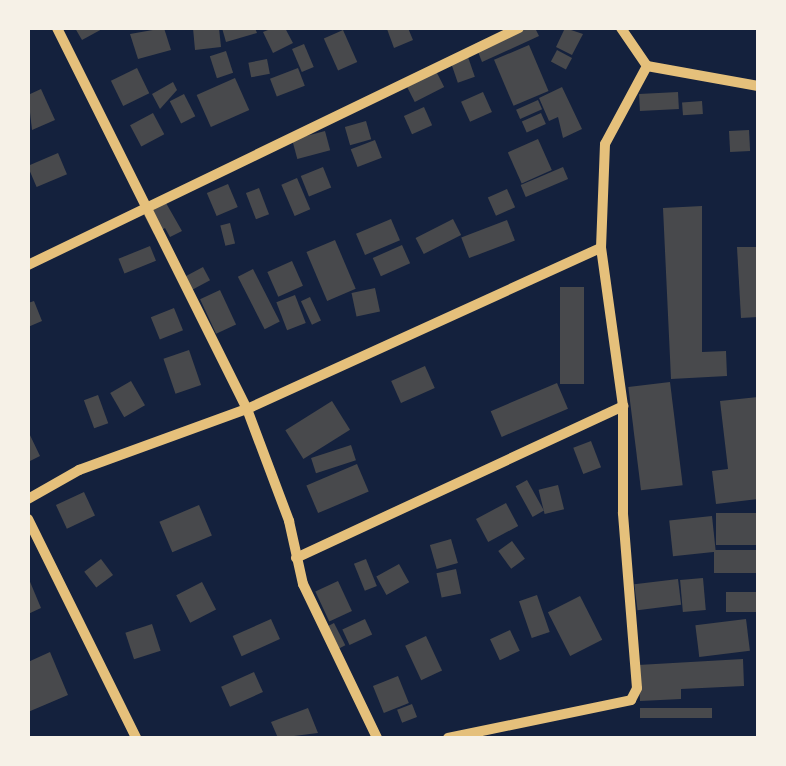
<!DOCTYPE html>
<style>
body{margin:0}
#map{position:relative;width:786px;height:766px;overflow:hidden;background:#14213d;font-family:Signika,sans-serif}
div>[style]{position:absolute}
.building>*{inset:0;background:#48494c;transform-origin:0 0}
.minor>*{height:10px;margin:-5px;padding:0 5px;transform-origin:5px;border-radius:5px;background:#e5c07b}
span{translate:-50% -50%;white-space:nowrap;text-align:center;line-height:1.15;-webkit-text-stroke:10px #f6f1e7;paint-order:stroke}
.frame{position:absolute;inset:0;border:30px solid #f6f1e7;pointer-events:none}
</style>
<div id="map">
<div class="building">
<i style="clip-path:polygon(75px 28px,104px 28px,82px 40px)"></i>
<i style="clip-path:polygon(164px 28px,171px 50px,138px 59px,130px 34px)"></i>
<i style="clip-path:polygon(193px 28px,219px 28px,221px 47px,195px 50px)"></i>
<i style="clip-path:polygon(222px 28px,255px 28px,257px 33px,226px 42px)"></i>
<i style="clip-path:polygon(273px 28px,285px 28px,293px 43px,273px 53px,263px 32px)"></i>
<i style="clip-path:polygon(408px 28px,413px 40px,394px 48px,387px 29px)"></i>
<i style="clip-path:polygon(512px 28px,535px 28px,539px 36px,482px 62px,475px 44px)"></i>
<i style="clip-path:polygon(565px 28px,583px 34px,572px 55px,556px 47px)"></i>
<i style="left:343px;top:30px;width:35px;height:21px;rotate:66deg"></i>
<i style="left:304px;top:44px;width:25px;height:13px;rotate:67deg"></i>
<i style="left:529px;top:45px;width:50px;height:38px;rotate:67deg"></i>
<i style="left:557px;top:50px;width:17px;height:13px;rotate:28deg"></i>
<i style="left:226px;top:51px;width:23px;height:17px;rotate:72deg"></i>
<i style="left:468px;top:57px;width:21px;height:18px;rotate:71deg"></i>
<i style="left:267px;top:59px;width:15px;height:19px;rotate:79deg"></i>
<i style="left:137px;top:68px;width:28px;height:29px;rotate:64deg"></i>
<i style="left:298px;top:68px;width:19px;height:30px;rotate:69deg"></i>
<i style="left:436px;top:71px;width:18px;height:33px;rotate:63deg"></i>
<i style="left:235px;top:78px;width:35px;height:42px;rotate:66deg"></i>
<i style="clip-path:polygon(173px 82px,177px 90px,160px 109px,152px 94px)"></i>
<i style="clip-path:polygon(562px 87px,582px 129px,563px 138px,558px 117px,549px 121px,539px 98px)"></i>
<i style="clip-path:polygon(41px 89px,55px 120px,32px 130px,28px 95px)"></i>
<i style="left:483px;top:92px;width:22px;height:24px;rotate:66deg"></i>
<i style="left:678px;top:92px;width:17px;height:39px;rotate:87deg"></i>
<i style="left:184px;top:94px;width:25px;height:16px;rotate:63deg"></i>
<i style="left:538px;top:100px;width:10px;height:24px;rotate:66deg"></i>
<i style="left:702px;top:101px;width:13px;height:20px;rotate:86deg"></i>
<i style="left:424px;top:107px;width:20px;height:22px;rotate:66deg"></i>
<i style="left:153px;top:113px;width:24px;height:26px;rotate:62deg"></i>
<i style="left:541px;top:113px;width:12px;height:21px;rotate:66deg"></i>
<i style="left:366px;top:121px;width:19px;height:22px;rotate:74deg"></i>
<i style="left:749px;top:130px;width:21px;height:20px;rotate:87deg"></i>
<i style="left:325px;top:131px;width:20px;height:34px;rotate:75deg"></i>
<i style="left:538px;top:139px;width:34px;height:33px;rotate:66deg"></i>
<i style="left:375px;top:140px;width:19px;height:26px;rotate:69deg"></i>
<i style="left:58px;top:153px;width:23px;height:33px;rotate:67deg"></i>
<i style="left:323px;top:167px;width:22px;height:24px;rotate:68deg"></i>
<i style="left:563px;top:167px;width:13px;height:46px;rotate:67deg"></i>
<i style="left:297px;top:178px;width:34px;height:17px;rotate:67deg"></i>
<i style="left:228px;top:184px;width:25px;height:23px;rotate:67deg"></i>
<i style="left:259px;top:188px;width:28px;height:14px;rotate:69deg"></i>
<i style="left:507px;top:189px;width:20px;height:21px;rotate:66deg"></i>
<i style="clip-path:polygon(166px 203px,182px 231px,170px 237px,165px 228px,154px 234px,144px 215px)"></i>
<i style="clip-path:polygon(702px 206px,702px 352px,726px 351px,727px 376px,671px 379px,663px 208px)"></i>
<i style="left:391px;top:219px;width:23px;height:38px;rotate:67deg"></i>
<i style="left:453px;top:219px;width:18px;height:42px;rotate:63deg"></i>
<i style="left:507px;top:220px;width:22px;height:49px;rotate:69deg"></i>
<i style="left:230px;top:223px;width:21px;height:10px;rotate:76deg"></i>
<i style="left:335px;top:240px;width:53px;height:31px;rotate:67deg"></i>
<i style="left:402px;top:245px;width:20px;height:32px;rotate:66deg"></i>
<i style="left:150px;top:246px;width:16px;height:34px;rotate:68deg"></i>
<i style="clip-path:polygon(737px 247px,758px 247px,758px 317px,741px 318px)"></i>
<i style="left:292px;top:261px;width:27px;height:27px;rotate:66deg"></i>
<i style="left:203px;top:267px;width:15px;height:25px;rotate:62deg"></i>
<i style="left:253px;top:269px;width:59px;height:17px;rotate:63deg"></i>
<i style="left:560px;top:287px;width:24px;height:97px"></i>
<i style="left:375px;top:288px;width:24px;height:24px;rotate:78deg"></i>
<i style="left:220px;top:290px;width:38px;height:22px;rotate:65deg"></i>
<i style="left:295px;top:295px;width:30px;height:20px;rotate:69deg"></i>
<i style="left:310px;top:297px;width:26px;height:10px;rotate:65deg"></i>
<i style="clip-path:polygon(34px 301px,42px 321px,28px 327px,28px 303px)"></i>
<i style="left:174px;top:308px;width:24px;height:25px;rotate:68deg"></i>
<i style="left:189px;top:350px;width:37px;height:27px;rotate:71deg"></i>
<i style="left:425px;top:366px;width:24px;height:37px;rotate:66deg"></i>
<i style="left:131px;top:381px;width:28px;height:24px;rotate:60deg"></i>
<i style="left:670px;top:382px;width:104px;height:42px;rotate:83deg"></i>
<i style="left:557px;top:383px;width:28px;height:72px;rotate:67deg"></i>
<i style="left:98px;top:395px;width:30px;height:15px;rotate:70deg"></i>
<i style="clip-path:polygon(758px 397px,758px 499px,716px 504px,712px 471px,728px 469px,720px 401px)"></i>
<i style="left:332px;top:401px;width:34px;height:55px;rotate:58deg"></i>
<i style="clip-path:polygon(28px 431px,40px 456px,28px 462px)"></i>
<i style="left:591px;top:441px;width:28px;height:19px;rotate:69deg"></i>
<i style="left:351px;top:445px;width:16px;height:42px;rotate:72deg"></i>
<i style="left:357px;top:464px;width:30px;height:55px;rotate:67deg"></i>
<i style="left:527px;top:480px;width:35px;height:13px;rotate:61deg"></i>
<i style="left:558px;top:485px;width:25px;height:20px;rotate:76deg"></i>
<i style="left:84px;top:492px;width:26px;height:31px;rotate:65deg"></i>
<i style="left:506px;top:503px;width:26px;height:34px;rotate:62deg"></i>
<i style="left:199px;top:505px;width:33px;height:43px;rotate:67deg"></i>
<i style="left:758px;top:513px;width:32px;height:42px;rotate:90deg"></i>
<i style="left:712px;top:516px;width:36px;height:43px;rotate:84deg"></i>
<i style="left:451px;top:539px;width:25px;height:22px;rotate:74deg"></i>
<i style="left:512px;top:541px;width:22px;height:17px;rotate:54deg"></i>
<i style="left:758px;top:550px;width:23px;height:44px;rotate:90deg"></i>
<i style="left:101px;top:559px;width:20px;height:21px;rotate:53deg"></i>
<i style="left:366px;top:559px;width:29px;height:13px;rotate:68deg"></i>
<i style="left:399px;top:564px;width:21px;height:26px;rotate:61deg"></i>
<i style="left:456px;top:569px;width:25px;height:20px;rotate:78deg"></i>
<i style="clip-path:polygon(28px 577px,41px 608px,28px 614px)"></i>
<i style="left:703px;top:578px;width:32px;height:23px;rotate:85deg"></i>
<i style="left:678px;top:579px;width:26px;height:44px;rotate:83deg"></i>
<i style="left:338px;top:581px;width:33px;height:25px;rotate:65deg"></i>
<i style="left:202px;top:582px;width:31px;height:29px;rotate:63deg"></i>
<i style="left:758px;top:592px;width:20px;height:32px;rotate:90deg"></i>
<i style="left:537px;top:595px;width:39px;height:19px;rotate:71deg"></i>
<i style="left:580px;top:596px;width:49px;height:36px;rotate:63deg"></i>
<i style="left:271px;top:619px;width:22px;height:42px;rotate:66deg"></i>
<i style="left:365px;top:619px;width:17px;height:25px;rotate:65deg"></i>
<i style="left:746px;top:619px;width:32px;height:51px;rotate:83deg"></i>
<i style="left:334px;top:623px;width:25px;height:13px;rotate:63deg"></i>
<i style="left:152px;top:624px;width:28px;height:28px;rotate:72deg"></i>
<i style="left:510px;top:630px;width:23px;height:22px;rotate:65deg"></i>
<i style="left:426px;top:636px;width:38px;height:23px;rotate:65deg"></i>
<i style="clip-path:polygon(50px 652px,68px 695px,28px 712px,28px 662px)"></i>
<i style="clip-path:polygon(743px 659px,744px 686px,681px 689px,681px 699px,640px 701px,638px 665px)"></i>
<i style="left:254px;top:672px;width:22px;height:36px;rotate:66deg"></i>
<i style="left:398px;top:676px;width:29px;height:27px;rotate:68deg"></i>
<i style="left:412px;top:704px;width:14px;height:16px;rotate:69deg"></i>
<i style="clip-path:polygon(308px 708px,318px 733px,278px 738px,271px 722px)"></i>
<i style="left:712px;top:708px;width:10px;height:72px;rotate:90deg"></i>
</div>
<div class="minor">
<i style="left:57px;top:28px;width:426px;rotate:63.5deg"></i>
<i style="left:247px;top:409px;width:389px;rotate:-24.5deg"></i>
<i style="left:647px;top:66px;width:113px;rotate:10.2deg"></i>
<i style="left:28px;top:265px;width:545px;rotate:-25.77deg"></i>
<i style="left:28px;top:499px;width:59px;rotate:-29.6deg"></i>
<i style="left:79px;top:470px;width:179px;rotate:-20deg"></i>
<i style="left:247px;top:409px;width:120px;rotate:69.4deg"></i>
<i style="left:289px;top:521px;width:65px;rotate:77.5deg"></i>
<i style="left:303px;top:584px;width:171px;rotate:64.3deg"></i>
<i style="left:28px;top:519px;width:244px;rotate:63.7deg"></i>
<i style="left:296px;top:558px;width:361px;rotate:-24.9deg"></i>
<i style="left:448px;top:738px;width:187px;rotate:-11.7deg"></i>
<i style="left:631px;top:700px;width:13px;rotate:-63deg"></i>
<i style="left:637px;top:688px;width:176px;rotate:-94.6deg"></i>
<i style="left:623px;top:513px;width:107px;rotate:-90deg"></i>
<i style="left:623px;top:406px;width:160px;rotate:-97.9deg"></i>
<i style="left:601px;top:248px;width:104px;rotate:-87.8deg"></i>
<i style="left:605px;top:144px;width:89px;rotate:-61.7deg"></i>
<i style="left:647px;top:66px;width:46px;rotate:-124.4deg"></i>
</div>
<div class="frame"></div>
</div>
